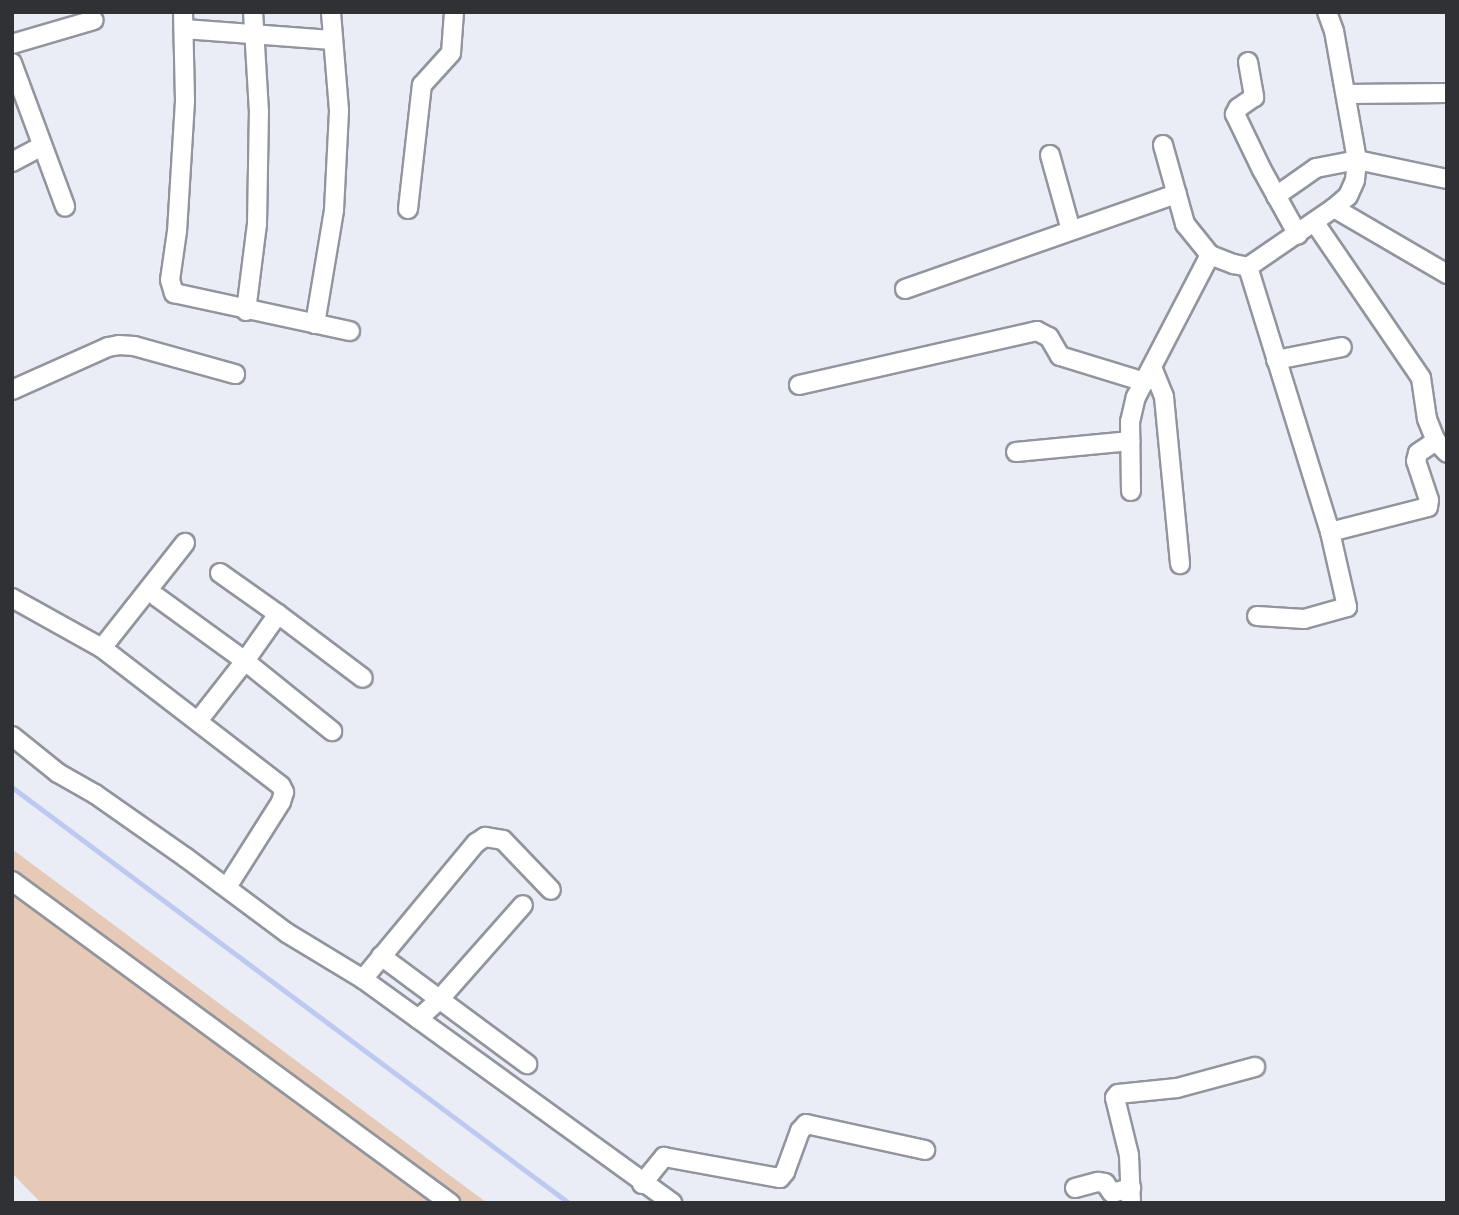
<!DOCTYPE html>
<style>
body{margin:0}
#map{position:relative;width:1459px;height:1215px;overflow:hidden;background:#eaedf6;font-family:"IBM Plex Serif",serif}
div>[style]{position:absolute}
.green>*{inset:0;background:#e6c9b6}
.stream>*{height:4.5px;margin:-2.25px;padding:0 2.25px;transform-origin:2.25px;border-radius:2.25px;background:#bec9f1}
.roads{filter:drop-shadow(2px 0 #92959d) drop-shadow(-2px 0 #92959d) drop-shadow(0 2px #92959d) drop-shadow(0 -2px #92959d)}
.minor>*{height:18px;margin:-9px;padding:0 9px;transform-origin:9px;border-radius:9px;background:#fff}
span{translate:-50% -50%;white-space:nowrap;text-align:center;line-height:1.15;-webkit-text-stroke:7px #fff;paint-order:stroke}
.frame{position:absolute;inset:0;border:14px solid #303134;pointer-events:none}
</style>
<div id="map">
<div class="green">
<i style="clip-path:polygon(12px 849px,487px 1203px,41px 1203px,12px 1173px)"></i>
</div>
<div class="stream">
<i style="left:12px;top:787px;width:695px;rotate:36.75deg"></i>
</div>
<div class="roads">
<div class="minor">
<i style="left:183px;top:12px;width:89px;rotate:88.7deg"></i>
<i style="left:185px;top:101px;width:130px;rotate:93.5deg"></i>
<i style="left:177px;top:231px;width:49px;rotate:98.1deg"></i>
<i style="left:170px;top:280px;width:14px;rotate:73deg"></i>
<i style="left:174px;top:293px;width:180px;rotate:12.2deg"></i>
<i style="left:184px;top:29px;width:148px;rotate:4.3deg"></i>
<i style="left:12px;top:44px;width:85px;rotate:-16.3deg"></i>
<i style="left:1248px;top:62px;width:36px;rotate:80deg"></i>
<i style="left:1254px;top:97px;width:19px;rotate:145deg"></i>
<i style="left:1238px;top:108px;width:7px;rotate:117deg"></i>
<i style="left:1235px;top:114px;width:62px;rotate:64.3deg"></i>
<i style="left:1262px;top:170px;width:74px;rotate:61deg"></i>
<i style="left:12px;top:63px;width:153px;rotate:69.7deg"></i>
<i style="left:1347px;top:94px;width:100px;rotate:-0.6deg"></i>
<i style="left:1163px;top:145px;width:82px;rotate:74.4deg"></i>
<i style="left:1185px;top:224px;width:40px;rotate:51deg"></i>
<i style="left:1210px;top:255px;width:26px;rotate:21deg"></i>
<i style="left:1234px;top:264px;width:14px;rotate:12deg"></i>
<i style="left:1248px;top:267px;width:104px;rotate:-34.5deg"></i>
<i style="left:1334px;top:208px;width:18px;rotate:-41deg"></i>
<i style="left:1348px;top:196px;width:17px;rotate:-66deg"></i>
<i style="left:1355px;top:180px;width:20px;rotate:-84deg"></i>
<i style="left:1357px;top:160px;width:131px;rotate:-100.1deg"></i>
<i style="left:1334px;top:31px;width:20px;rotate:-110deg"></i>
<i style="left:1050px;top:155px;width:78px;rotate:74.4deg"></i>
<i style="left:12px;top:162px;width:34px;rotate:-28deg"></i>
<i style="left:1276px;top:196px;width:49px;rotate:-35deg"></i>
<i style="left:1316px;top:168px;width:42px;rotate:-11deg"></i>
<i style="left:1357px;top:160px;width:92px;rotate:11.9deg"></i>
<i style="left:1334px;top:208px;width:131px;rotate:30.3deg"></i>
<i style="left:408px;top:209px;width:125px;rotate:-83.6deg"></i>
<i style="left:422px;top:85px;width:43px;rotate:-47.8deg"></i>
<i style="left:451px;top:53px;width:41px;rotate:-85.8deg"></i>
<i style="left:1315px;top:223px;width:188px;rotate:55.6deg"></i>
<i style="left:1421px;top:378px;width:41px;rotate:81.7deg"></i>
<i style="left:1427px;top:419px;width:24px;rotate:68deg"></i>
<i style="left:1436px;top:441px;width:16px;rotate:47deg"></i>
<i style="left:1248px;top:267px;width:277px;rotate:72.8deg"></i>
<i style="left:1330px;top:532px;width:77px;rotate:77.2deg"></i>
<i style="left:1347px;top:607px;width:45px;rotate:164.4deg"></i>
<i style="left:1304px;top:619px;width:47px;rotate:-176.3deg"></i>
<i style="left:905px;top:289px;width:288px;rotate:-19.3deg"></i>
<i style="left:246px;top:311px;width:88px;rotate:-82.8deg"></i>
<i style="left:257px;top:224px;width:112px;rotate:-89deg"></i>
<i style="left:259px;top:112px;width:100px;rotate:-93.4deg"></i>
<i style="left:315px;top:324px;width:116px;rotate:-80.5deg"></i>
<i style="left:334px;top:210px;width:100px;rotate:-87.1deg"></i>
<i style="left:339px;top:110px;width:98px;rotate:-94.7deg"></i>
<i style="left:1276px;top:360px;width:67px;rotate:-11.1deg"></i>
<i style="left:1152px;top:367px;width:32px;rotate:68deg"></i>
<i style="left:1164px;top:397px;width:168px;rotate:84.5deg"></i>
<i style="left:799px;top:385px;width:244px;rotate:-12.8deg"></i>
<i style="left:1037px;top:331px;width:13px;rotate:27deg"></i>
<i style="left:1049px;top:337px;width:22px;rotate:60deg"></i>
<i style="left:1060px;top:356px;width:89px;rotate:17deg"></i>
<i style="left:12px;top:390px;width:105px;rotate:-24.1deg"></i>
<i style="left:108px;top:347px;width:11px;rotate:-10deg"></i>
<i style="left:119px;top:345px;width:15px;rotate:4deg"></i>
<i style="left:134px;top:346px;width:105px;rotate:15.5deg"></i>
<i style="left:1016px;top:452px;width:115px;rotate:-5.5deg"></i>
<i style="left:1131px;top:491px;width:69px;rotate:-90.8deg"></i>
<i style="left:1130px;top:422px;width:26px;rotate:-77deg"></i>
<i style="left:1136px;top:397px;width:160px;rotate:-62.5deg"></i>
<i style="left:1330px;top:532px;width:101px;rotate:-14.3deg"></i>
<i style="left:1428px;top:507px;width:7px;rotate:-82deg"></i>
<i style="left:1429px;top:500px;width:41px;rotate:-108.4deg"></i>
<i style="left:1416px;top:461px;width:8px;rotate:-76deg"></i>
<i style="left:1418px;top:453px;width:22px;rotate:-34deg"></i>
<i style="left:220px;top:573px;width:71px;rotate:35.3deg"></i>
<i style="left:278px;top:614px;width:57px;rotate:125.1deg"></i>
<i style="left:245px;top:661px;width:112px;rotate:38.8deg"></i>
<i style="left:157px;top:597px;width:109px;rotate:36deg"></i>
<i style="left:245px;top:661px;width:76px;rotate:128.1deg"></i>
<i style="left:12px;top:598px;width:103px;rotate:29.1deg"></i>
<i style="left:102px;top:648px;width:226px;rotate:37.6deg"></i>
<i style="left:281px;top:786px;width:7px;rotate:63deg"></i>
<i style="left:284px;top:792px;width:10px;rotate:107deg"></i>
<i style="left:281px;top:802px;width:101px;rotate:122.4deg"></i>
<i style="left:278px;top:614px;width:106px;rotate:37deg"></i>
<i style="left:102px;top:648px;width:134px;rotate:-51.7deg"></i>
<i style="left:12px;top:736px;width:59px;rotate:38.8deg"></i>
<i style="left:58px;top:773px;width:43px;rotate:29.6deg"></i>
<i style="left:95px;top:794px;width:110px;rotate:35deg"></i>
<i style="left:185px;top:857px;width:127px;rotate:36.7deg"></i>
<i style="left:287px;top:933px;width:89px;rotate:31.2deg"></i>
<i style="left:363px;top:979px;width:382px;rotate:35.9deg"></i>
<i style="left:12px;top:881px;width:544px;rotate:36.32deg"></i>
<i style="left:381px;top:956px;width:182px;rotate:36.5deg"></i>
<i style="left:363px;top:979px;width:177px;rotate:-50.3deg"></i>
<i style="left:476px;top:843px;width:11px;rotate:-34deg"></i>
<i style="left:485px;top:837px;width:18px;rotate:9deg"></i>
<i style="left:503px;top:840px;width:69px;rotate:46.2deg"></i>
<i style="left:418px;top:1019px;width:27px;rotate:-42deg"></i>
<i style="left:438px;top:1001px;width:128px;rotate:-48.5deg"></i>
<i style="left:642px;top:1184px;width:35px;rotate:-51deg"></i>
<i style="left:664px;top:1157px;width:118px;rotate:10.3deg"></i>
<i style="left:780px;top:1178px;width:8px;rotate:-50deg"></i>
<i style="left:785px;top:1172px;width:44px;rotate:-69.9deg"></i>
<i style="left:800px;top:1131px;width:9px;rotate:-49deg"></i>
<i style="left:806px;top:1124px;width:122px;rotate:12.3deg"></i>
<i style="left:1075px;top:1188px;width:24px;rotate:-15deg"></i>
<i style="left:1098px;top:1182px;width:7px;rotate:8deg"></i>
<i style="left:1105px;top:1183px;width:12px;rotate:55deg"></i>
<i style="left:1112px;top:1193px;width:20px;rotate:-15deg"></i>
<i style="left:1131px;top:1203px;width:48px;rotate:-92.4deg"></i>
<i style="left:1129px;top:1155px;width:59px;rotate:-103.8deg"></i>
<i style="left:1115px;top:1098px;width:5px;rotate:-53deg"></i>
<i style="left:1118px;top:1094px;width:59px;rotate:-5.8deg"></i>
<i style="left:1177px;top:1088px;width:81px;rotate:-15.1deg"></i>
</div>
</div>
<div class="frame"></div>
</div>
